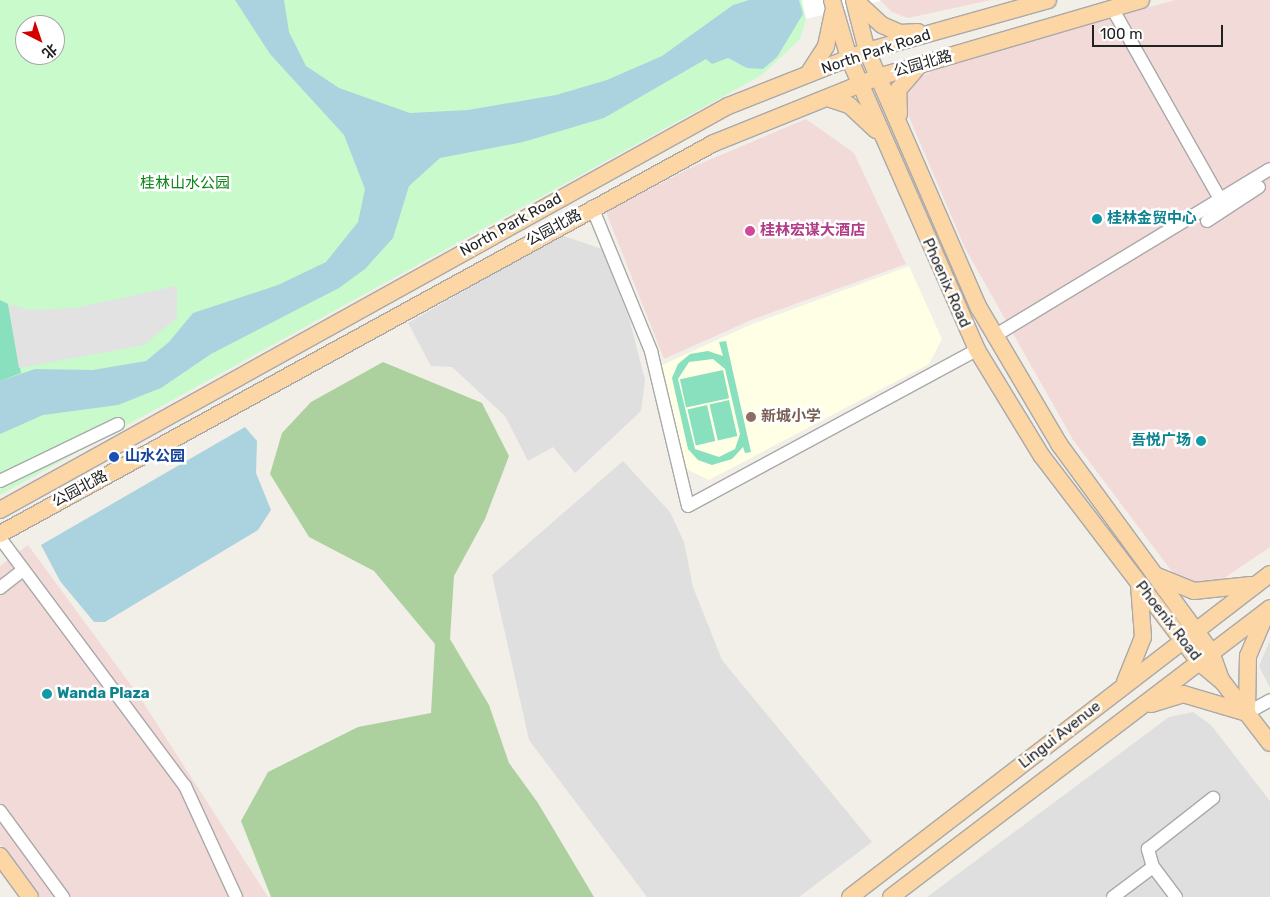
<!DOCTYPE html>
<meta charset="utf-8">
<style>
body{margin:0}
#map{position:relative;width:1270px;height:897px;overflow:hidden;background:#f2efe9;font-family:Rubik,"Noto Sans SC",sans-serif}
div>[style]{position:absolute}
.residential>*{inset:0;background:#e0dfdf}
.commercial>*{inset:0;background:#f2dad9}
.education>*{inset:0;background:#ffffe5}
.forest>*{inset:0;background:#add19e}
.park>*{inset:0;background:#c8facc}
.pitch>*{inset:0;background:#88e0be;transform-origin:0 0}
.parking>*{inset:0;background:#e2e2e2}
.water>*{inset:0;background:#aad3df}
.pier>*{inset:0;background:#fff}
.roads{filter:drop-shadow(1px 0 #a9a9a9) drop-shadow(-1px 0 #a9a9a9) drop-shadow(0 1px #a9a9a9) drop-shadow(0 -1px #a9a9a9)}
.minor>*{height:12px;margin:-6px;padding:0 6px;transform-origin:6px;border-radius:6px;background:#fff}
.major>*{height:16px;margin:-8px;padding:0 8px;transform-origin:8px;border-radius:8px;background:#fcd6a4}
.dots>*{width:14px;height:14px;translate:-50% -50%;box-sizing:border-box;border:2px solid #fff;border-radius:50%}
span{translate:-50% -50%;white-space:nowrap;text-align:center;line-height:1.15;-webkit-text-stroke:5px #fff;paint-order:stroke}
.street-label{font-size:15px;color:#222}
.park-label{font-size:15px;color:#0c8416}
.culture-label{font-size:15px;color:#0d838f;font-weight:700}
.left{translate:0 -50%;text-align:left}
.right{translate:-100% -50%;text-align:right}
.hotel-label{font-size:15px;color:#b23c85;font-weight:700}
.education-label{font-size:15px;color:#785e54;font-weight:700}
.transit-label{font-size:15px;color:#164399;font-weight:700}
.north{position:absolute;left:15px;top:15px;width:50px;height:50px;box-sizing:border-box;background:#fff;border:1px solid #a7a7a7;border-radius:50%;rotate:139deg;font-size:14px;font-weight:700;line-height:20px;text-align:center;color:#222}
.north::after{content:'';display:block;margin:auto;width:18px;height:22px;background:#d40000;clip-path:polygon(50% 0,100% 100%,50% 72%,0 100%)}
.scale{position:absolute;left:1092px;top:25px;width:131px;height:22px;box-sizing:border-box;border:2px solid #222;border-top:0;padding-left:6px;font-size:15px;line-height:18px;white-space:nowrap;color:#222;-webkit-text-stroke:4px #fff;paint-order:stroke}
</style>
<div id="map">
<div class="residential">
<i style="clip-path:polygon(561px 235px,602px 249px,629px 318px,645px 380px,641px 411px,575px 473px,553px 447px,528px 461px,505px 416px,452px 367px,431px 366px,408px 323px)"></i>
<i style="clip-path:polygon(623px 461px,670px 512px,684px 542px,693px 587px,722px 660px,872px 842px,799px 897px,647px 897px,529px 740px,492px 575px)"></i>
<i style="clip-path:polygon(1270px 640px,1270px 688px,1259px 666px)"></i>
<i style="clip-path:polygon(1193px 712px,1211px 725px,1270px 801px,1270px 897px,927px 897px,1169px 717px)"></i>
</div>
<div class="commercial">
<i style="clip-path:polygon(880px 0,991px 0,908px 18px,892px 12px)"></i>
<i style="clip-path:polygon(1175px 0,1270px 0,1270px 547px,1223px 579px,1192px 585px,1176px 577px,1073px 440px,965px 248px,906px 110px,905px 96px,911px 84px,941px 65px)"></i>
<i style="clip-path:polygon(806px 119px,854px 153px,906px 264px,751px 320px,664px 359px,606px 212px,690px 168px)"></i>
<i style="clip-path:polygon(28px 545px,139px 696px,268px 897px,38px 897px,0 844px,0 566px)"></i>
</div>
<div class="education">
<i style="clip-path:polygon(909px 266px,942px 339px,929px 364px,709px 480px,686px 469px,662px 365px,750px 325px)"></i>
</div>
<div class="forest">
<i style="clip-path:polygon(383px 362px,482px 403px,509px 456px,485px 519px,454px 576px,450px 639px,489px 705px,509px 763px,538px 803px,594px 897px,271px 897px,241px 821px,268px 772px,358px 727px,431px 713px,435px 644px,374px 571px,309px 537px,270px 474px,282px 433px,311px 402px)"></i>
</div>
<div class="park">
<i style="clip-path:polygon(evenodd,0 0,801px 0,806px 19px,800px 39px,762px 75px,0 495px,0 0,25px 25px,55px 25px,55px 55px,25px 55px,25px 25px)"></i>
</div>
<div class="pitch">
<i style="clip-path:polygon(0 300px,8px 304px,21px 373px,0 381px)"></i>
<i style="clip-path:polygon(evenodd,726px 341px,751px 452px,745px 453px,743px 447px,732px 459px,712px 465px,698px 460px,688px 449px,672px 378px,678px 364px,690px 354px,708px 351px,723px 356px,719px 342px,726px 341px,713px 359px,725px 369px,740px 434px,735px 449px,719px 457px,695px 449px,678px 379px,689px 362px,713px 359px)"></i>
<i style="left:723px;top:370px;width:29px;height:44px;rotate:78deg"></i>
<i style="left:729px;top:400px;width:37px;height:20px;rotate:77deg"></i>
<i style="left:707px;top:405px;width:37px;height:20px;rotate:77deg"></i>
</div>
<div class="parking">
<i style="clip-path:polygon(177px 286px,177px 318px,144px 345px,19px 368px,8px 304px,30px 310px,75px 308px)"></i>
</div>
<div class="water">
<i style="clip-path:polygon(235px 0,284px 0,289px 32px,306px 66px,339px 88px,410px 113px,468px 110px,556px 95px,607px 80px,662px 56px,733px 5px,749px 0,799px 0,803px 14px,777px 57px,763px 69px,747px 68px,728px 58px,712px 64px,706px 59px,604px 118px,523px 142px,440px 158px,409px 186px,393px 238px,365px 269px,339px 288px,211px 354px,161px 388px,118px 405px,43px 415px,0 434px,0 381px,35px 369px,93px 370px,146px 361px,169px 342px,193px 313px,278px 285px,326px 262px,358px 222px,365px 189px,344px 135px,270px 54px)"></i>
<i style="clip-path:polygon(245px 427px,257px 441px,256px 473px,271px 510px,258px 530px,105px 622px,94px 622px,60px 581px,41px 545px)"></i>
</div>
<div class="pier">
<i style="clip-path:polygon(802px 0,880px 0,880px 1px,806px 19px)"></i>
</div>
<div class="roads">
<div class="minor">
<i style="left:1112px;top:8px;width:230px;rotate:60.5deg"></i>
<i style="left:592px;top:207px;width:156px;rotate:67.7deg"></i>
<i style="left:651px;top:351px;width:159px;rotate:76.6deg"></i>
<i style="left:688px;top:506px;width:328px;rotate:-28.4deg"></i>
<i style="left:1207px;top:221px;width:62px;rotate:-33.2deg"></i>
<i style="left:996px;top:335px;width:320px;rotate:-31.2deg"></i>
<i style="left:0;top:481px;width:131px;rotate:-25.8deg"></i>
<i style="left:0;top:538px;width:309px;rotate:53.3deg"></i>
<i style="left:185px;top:786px;width:122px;rotate:65.3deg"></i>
<i style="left:0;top:588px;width:29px;rotate:-38deg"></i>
<i style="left:1247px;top:713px;width:26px;rotate:-29deg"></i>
<i style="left:0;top:811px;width:107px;rotate:53.8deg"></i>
<i style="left:1113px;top:897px;width:50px;rotate:-36.9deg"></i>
<i style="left:1176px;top:897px;width:38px;rotate:-127deg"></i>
<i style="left:1153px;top:867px;width:19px;rotate:-106deg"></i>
<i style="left:1148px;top:849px;width:83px;rotate:-38.1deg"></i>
</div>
<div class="major">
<i style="left:832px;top:0;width:60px;rotate:73.7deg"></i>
<i style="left:849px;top:58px;width:319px;rotate:66.3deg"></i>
<i style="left:977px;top:350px;width:123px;rotate:58.6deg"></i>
<i style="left:1041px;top:455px;width:260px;rotate:52.6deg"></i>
<i style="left:1199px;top:662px;width:30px;rotate:40deg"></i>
<i style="left:1222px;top:681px;width:78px;rotate:52.3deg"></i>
<i style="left:854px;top:0;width:53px;rotate:75.7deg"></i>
<i style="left:867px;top:51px;width:280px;rotate:66.5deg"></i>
<i style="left:979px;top:308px;width:158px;rotate:59.5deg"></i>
<i style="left:1059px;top:444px;width:258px;rotate:53.8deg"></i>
<i style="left:1211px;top:652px;width:29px;rotate:70deg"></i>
<i style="left:855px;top:0;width:37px;rotate:43deg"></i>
<i style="left:882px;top:25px;width:20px;rotate:24deg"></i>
<i style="left:900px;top:33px;width:18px;rotate:-3deg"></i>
<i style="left:808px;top:74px;width:33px;rotate:-57deg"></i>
<i style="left:826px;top:46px;width:35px;rotate:-78deg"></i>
<i style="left:827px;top:98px;width:23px;rotate:18deg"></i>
<i style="left:849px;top:105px;width:37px;rotate:43deg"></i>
<i style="left:899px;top:114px;width:24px;rotate:-92deg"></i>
<i style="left:898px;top:90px;width:30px;rotate:-49deg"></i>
<i style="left:0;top:510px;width:833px;rotate:-29.03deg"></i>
<i style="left:728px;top:106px;width:149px;rotate:-21.6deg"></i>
<i style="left:867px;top:51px;width:188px;rotate:-15.7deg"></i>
<i style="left:0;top:534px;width:814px;rotate:-28.71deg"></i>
<i style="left:714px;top:143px;width:177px;rotate:-21.9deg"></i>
<i style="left:878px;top:77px;width:274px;rotate:-16.3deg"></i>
<i style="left:1157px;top:576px;width:40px;rotate:22deg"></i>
<i style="left:1194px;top:591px;width:57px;rotate:-6deg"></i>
<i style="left:1125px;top:682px;width:48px;rotate:-68.2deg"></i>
<i style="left:1143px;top:637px;width:52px;rotate:-94.4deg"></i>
<i style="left:1151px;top:704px;width:34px;rotate:-17deg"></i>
<i style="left:1183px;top:694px;width:67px;rotate:16.5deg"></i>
<i style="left:1247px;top:713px;width:57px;rotate:-89deg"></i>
<i style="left:1248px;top:656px;width:46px;rotate:-66.8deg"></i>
<i style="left:0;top:856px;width:51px;rotate:53.8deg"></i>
<i style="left:850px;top:897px;width:530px;rotate:-37.56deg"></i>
<i style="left:891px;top:897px;width:477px;rotate:-37.3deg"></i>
</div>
</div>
<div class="dots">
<i style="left:1097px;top:219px;background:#0f9aa8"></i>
<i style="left:750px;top:231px;background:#d1479c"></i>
<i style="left:751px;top:417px;background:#8d6e63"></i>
<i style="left:1201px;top:441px;background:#0f9aa8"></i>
<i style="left:114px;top:457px;background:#1a4fb4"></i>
<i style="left:47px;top:694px;background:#0f9aa8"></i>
</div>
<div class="street-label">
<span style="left:876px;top:52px;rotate:-18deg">North Park Road</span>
<span style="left:923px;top:64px;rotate:-16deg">公园北路</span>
<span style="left:511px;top:225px;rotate:-29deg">North Park Road</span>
<span style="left:554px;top:228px;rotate:-28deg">公园北路</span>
<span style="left:946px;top:283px;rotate:66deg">Phoenix Road</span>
<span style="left:80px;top:489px;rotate:-28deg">公园北路</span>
<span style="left:1168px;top:621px;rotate:52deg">Phoenix Road</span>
<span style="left:1060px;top:735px;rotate:-38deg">Lingui Avenue</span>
</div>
<div class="park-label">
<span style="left:185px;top:184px">桂林山水公园</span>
</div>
<div class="culture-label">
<span class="left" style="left:1107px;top:219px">桂林金贸中心</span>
<span class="right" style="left:1191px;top:441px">吾悦广场</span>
<span class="left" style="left:57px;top:694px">Wanda Plaza</span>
</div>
<div class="hotel-label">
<span class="left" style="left:760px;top:231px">桂林宏谋大酒店</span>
</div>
<div class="education-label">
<span class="left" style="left:761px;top:417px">新城小学</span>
</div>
<div class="transit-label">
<span class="left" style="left:125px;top:457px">山水公园</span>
</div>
<div class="north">北</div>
<div class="scale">100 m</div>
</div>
